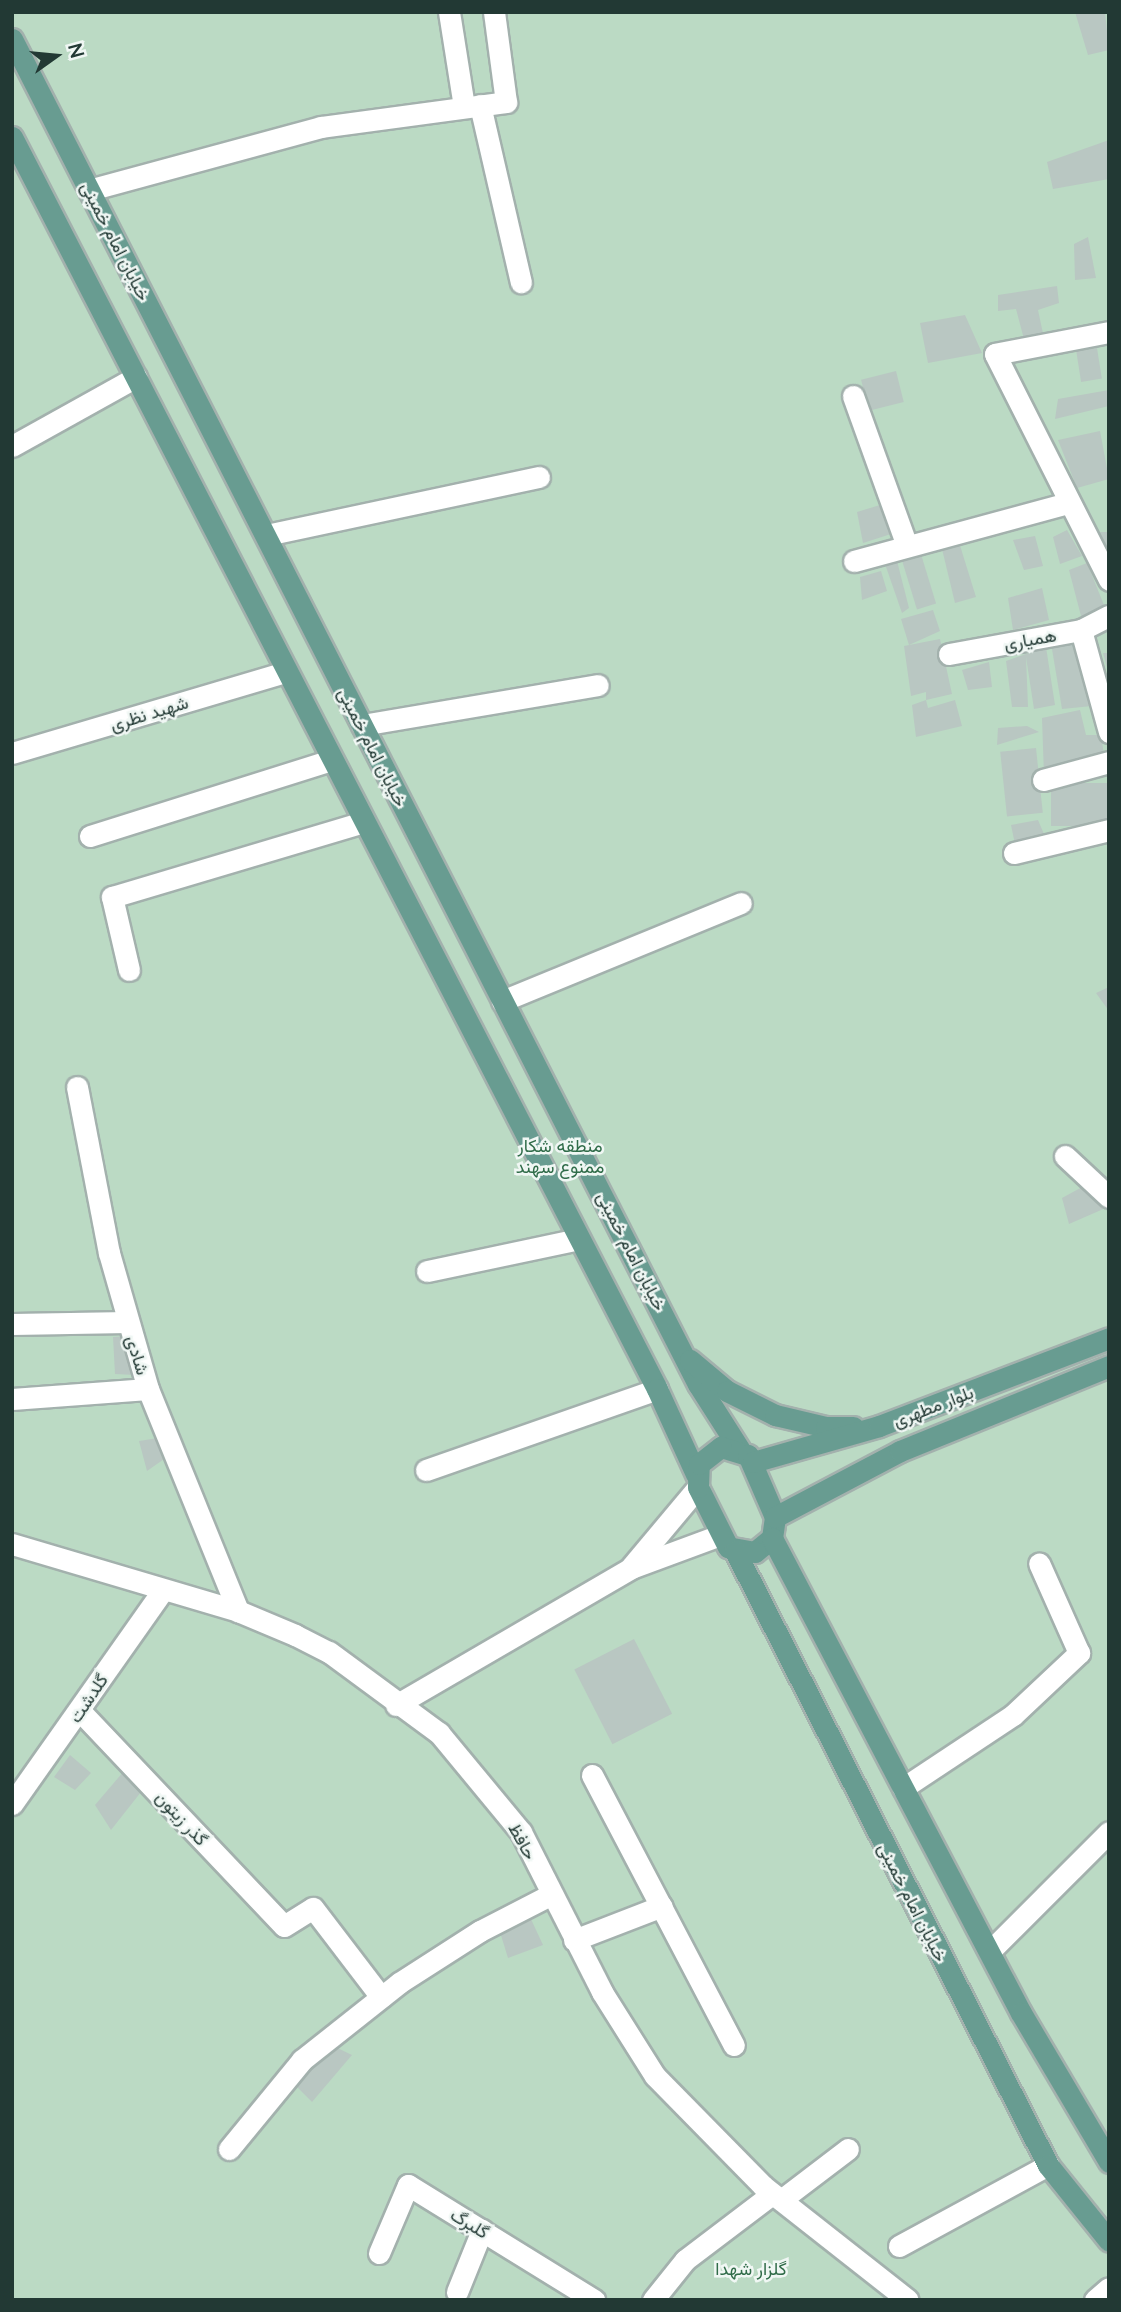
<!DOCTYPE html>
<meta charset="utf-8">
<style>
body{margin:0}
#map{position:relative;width:1121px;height:2312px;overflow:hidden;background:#e0eae6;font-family:Lato,Vazirmatn,sans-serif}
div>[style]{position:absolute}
.green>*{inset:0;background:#bbdac4;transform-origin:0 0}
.building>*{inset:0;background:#b9c7c2;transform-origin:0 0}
.roads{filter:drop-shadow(2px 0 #a3b1ad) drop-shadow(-2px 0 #a3b1ad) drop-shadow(0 2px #a3b1ad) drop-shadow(0 -2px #a3b1ad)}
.minor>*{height:21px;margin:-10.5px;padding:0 10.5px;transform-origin:10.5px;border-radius:10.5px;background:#fff}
.major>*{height:21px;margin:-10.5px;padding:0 10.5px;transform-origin:10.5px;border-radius:10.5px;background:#689c91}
span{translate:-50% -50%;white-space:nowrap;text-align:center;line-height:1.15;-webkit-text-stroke:5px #f0f7f4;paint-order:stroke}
.street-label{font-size:18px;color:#223934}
.park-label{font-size:18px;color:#306c49}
.frame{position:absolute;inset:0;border:14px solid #223934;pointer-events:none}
.north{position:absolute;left:21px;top:21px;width:70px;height:70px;-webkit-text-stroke:5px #f0f7f4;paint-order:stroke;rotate:75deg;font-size:19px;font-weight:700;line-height:28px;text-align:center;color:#223934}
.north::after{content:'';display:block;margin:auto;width:24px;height:32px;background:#223934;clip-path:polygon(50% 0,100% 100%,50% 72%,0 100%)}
</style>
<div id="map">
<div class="green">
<i style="left:12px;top:12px;width:1097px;height:2288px"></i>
</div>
<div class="building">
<i style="clip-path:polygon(1075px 12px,1105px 12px,1109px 50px,1088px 55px)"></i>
<i style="clip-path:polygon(1109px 140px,1109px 179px,1053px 189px,1047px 162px)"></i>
<i style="clip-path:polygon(1088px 237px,1096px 278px,1075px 280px,1074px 244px)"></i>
<i style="clip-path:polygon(1057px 286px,1059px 303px,1038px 310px,1044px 338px,1025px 343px,1016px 309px,998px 311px,998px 295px)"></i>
<i style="clip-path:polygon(965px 315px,982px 353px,928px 363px,920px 323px)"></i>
<i style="left:1097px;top:348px;width:31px;height:21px;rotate:81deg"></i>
<i style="left:896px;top:371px;width:32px;height:36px;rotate:76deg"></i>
<i style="clip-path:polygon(1109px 390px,1109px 406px,1055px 419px,1058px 399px)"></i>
<i style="clip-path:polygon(1100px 431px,1109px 479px,1077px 488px,1058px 440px)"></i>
<i style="clip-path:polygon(880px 505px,891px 534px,863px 543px,857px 512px)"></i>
<i style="clip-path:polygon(1067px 530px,1082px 556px,1060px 564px,1053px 537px)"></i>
<i style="clip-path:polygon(1096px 532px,1109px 532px,1109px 559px)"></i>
<i style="clip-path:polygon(1035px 536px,1043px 566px,1024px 570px,1013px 540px)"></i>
<i style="clip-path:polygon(958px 539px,976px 597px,955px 603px,942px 549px)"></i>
<i style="left:920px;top:551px;width:55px;height:20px;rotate:73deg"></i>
<i style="clip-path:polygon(896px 557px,909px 608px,902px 613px,885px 564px)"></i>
<i style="clip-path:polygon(1087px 563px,1108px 615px,1081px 616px,1069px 570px)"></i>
<i style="clip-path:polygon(881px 571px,887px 591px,862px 600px,860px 577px)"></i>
<i style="clip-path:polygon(1042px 588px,1049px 620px,1013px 630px,1008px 598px)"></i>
<i style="clip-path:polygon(933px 610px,940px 631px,909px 645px,901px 619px)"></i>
<i style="clip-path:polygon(940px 639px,952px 694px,926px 700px,926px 692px,911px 696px,904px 646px)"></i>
<i style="clip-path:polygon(1075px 641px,1092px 706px,1062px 709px,1052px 649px)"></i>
<i style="clip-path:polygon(1046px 647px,1055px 705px,1034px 709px,1026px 657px,1028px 707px,1012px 707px,1006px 661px)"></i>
<i style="clip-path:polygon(1103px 653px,1109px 653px,1109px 671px,1108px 671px)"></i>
<i style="clip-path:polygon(989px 662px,992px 687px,968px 690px,962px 670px)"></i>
<i style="clip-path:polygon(926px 700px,928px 708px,955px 700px,962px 726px,916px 737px,912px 705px)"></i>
<i style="clip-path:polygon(1080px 710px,1086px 735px,1101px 735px,1105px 762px,1044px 776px,1042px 718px)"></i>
<i style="clip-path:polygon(1027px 726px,1039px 732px,997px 745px,998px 728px)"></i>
<i style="left:1036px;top:748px;width:65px;height:36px;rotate:84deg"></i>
<i style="left:1109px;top:783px;width:43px;height:58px;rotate:90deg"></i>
<i style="clip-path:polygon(1038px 820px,1047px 841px,1016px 849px,1011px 825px)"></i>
<i style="clip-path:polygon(1109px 987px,1109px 1011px,1096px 993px)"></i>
<i style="clip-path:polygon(1084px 1186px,1108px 1207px,1069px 1224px,1062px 1198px)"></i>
<i style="clip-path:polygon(128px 1336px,135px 1375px,115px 1374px,113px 1337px)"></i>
<i style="clip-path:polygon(158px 1438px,167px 1457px,147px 1471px,139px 1441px)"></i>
<i style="left:634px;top:1639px;width:84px;height:67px;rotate:63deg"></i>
<i style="clip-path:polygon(70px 1755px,91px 1773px,75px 1790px,54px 1777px)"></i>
<i style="clip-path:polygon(124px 1771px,141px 1792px,111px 1830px,95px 1805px)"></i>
<i style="clip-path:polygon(530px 1917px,543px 1945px,508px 1958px,500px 1932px)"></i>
<i style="clip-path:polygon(327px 2043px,352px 2055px,312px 2102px,292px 2082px)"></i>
</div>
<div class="roads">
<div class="minor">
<i style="left:449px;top:12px;width:96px;rotate:81deg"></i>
<i style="left:480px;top:105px;width:182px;rotate:77deg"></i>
<i style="left:89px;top:190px;width:240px;rotate:-15.2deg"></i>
<i style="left:321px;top:127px;width:187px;rotate:-7.7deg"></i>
<i style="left:506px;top:102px;width:91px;rotate:-97.6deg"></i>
<i style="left:1109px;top:332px;width:116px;rotate:169.1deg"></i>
<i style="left:995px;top:354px;width:253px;rotate:63.2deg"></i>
<i style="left:853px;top:396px;width:159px;rotate:70.2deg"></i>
<i style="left:12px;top:446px;width:142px;rotate:-29.1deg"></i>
<i style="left:266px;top:535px;width:279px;rotate:-12deg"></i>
<i style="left:854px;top:561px;width:222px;rotate:-15.2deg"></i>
<i style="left:1081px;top:630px;width:106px;rotate:74.6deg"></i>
<i style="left:949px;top:654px;width:134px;rotate:-10.3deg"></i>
<i style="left:1081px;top:630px;width:31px;rotate:-27deg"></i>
<i style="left:362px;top:725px;width:239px;rotate:-9.6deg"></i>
<i style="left:12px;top:753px;width:285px;rotate:-16.5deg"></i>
<i style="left:1043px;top:780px;width:68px;rotate:-15.3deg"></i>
<i style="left:90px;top:836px;width:253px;rotate:-17.5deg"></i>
<i style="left:1014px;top:853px;width:98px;rotate:-13.6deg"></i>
<i style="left:129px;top:970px;width:75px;rotate:-103.1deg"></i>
<i style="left:112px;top:897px;width:262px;rotate:-16.6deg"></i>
<i style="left:502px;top:1001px;width:258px;rotate:-22.3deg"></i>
<i style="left:77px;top:1087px;width:169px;rotate:79.1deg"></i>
<i style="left:109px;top:1253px;width:141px;rotate:74deg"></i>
<i style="left:148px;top:1389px;width:240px;rotate:67.9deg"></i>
<i style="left:1065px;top:1156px;width:60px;rotate:43deg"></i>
<i style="left:427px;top:1271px;width:155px;rotate:-11.9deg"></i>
<i style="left:12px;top:1324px;width:116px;rotate:-1deg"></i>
<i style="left:12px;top:1399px;width:136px;rotate:-4.2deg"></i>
<i style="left:426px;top:1470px;width:245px;rotate:-19.3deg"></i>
<i style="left:12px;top:1544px;width:236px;rotate:16.5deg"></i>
<i style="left:238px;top:1611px;width:62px;rotate:22.8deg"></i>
<i style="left:295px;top:1635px;width:38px;rotate:27deg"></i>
<i style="left:329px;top:1652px;width:137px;rotate:36.4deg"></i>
<i style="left:439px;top:1733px;width:129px;rotate:50.4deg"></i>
<i style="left:521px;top:1832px;width:179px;rotate:63.1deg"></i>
<i style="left:602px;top:1992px;width:99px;rotate:57.8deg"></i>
<i style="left:655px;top:2076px;width:154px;rotate:45.5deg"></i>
<i style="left:763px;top:2186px;width:184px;rotate:38.2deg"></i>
<i style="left:632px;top:1566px;width:103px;rotate:-50.1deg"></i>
<i style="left:396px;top:1705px;width:272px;rotate:-30.2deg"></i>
<i style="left:631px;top:1568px;width:95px;rotate:-20.3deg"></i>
<i style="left:80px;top:1711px;width:296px;rotate:46.5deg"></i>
<i style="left:284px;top:1926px;width:34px;rotate:-32deg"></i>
<i style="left:313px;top:1908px;width:112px;rotate:52.6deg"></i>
<i style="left:592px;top:1775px;width:305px;rotate:62.3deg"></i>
<i style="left:903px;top:1788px;width:132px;rotate:-33.6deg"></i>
<i style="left:1013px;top:1715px;width:91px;rotate:-43.2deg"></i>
<i style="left:1079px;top:1653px;width:98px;rotate:-114deg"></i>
<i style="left:12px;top:1804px;width:261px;rotate:-54.8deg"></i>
<i style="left:574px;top:1940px;width:94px;rotate:-21.1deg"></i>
<i style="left:990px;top:1951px;width:168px;rotate:-45deg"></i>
<i style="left:229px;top:2149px;width:115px;rotate:-50.6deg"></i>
<i style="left:302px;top:2060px;width:124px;rotate:-38.4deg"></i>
<i style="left:399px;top:1983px;width:96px;rotate:-32.7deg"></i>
<i style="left:480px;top:1931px;width:79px;rotate:-27.2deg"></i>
<i style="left:781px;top:2200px;width:84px;rotate:-37.3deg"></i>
<i style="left:899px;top:2246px;width:170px;rotate:-28.5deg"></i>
<i style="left:379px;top:2253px;width:74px;rotate:-66.9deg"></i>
<i style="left:408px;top:2185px;width:219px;rotate:31.7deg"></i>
<i style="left:457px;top:2292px;width:67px;rotate:-68deg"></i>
<i style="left:653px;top:2300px;width:51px;rotate:-51.3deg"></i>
<i style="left:685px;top:2260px;width:109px;rotate:-37.2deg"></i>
<i style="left:1095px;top:2300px;width:18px;rotate:-41deg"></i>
</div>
<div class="major">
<i style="left:12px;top:39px;width:1510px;rotate:62.98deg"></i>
<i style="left:698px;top:1384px;width:78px;rotate:57.5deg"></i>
<i style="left:12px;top:137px;width:1408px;rotate:62.74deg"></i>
<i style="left:657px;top:1389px;width:94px;rotate:65.4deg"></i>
<i style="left:690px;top:1360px;width:48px;rotate:40deg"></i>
<i style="left:727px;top:1391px;width:54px;rotate:26.6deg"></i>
<i style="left:775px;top:1415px;width:52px;rotate:13.2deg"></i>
<i style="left:826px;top:1427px;width:27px"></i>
<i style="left:721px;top:1447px;width:28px;rotate:17deg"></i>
<i style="left:748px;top:1455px;width:68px;rotate:66.5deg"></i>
<i style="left:775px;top:1517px;width:21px;rotate:98deg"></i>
<i style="left:772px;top:1538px;width:22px;rotate:141deg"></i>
<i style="left:755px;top:1552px;width:27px;rotate:-170deg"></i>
<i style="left:728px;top:1547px;width:67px;rotate:-116.6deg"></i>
<i style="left:698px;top:1487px;width:23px;rotate:-88deg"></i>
<i style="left:699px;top:1464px;width:28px;rotate:-38deg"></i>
<i style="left:753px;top:1462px;width:131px;rotate:-15.9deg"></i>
<i style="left:879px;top:1426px;width:246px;rotate:-20.9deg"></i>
<i style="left:775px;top:1517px;width:141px;rotate:-27.8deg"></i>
<i style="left:900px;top:1451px;width:226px;rotate:-22.1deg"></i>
<i style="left:772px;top:1538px;width:536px;rotate:62.34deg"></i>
<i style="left:1021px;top:2013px;width:173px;rotate:59.4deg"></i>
<i style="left:735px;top:1551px;width:689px;rotate:62.99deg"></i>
<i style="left:1048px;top:2165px;width:97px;rotate:51.2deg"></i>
</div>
</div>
<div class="street-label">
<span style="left:116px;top:241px;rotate:63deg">خیابان امام خمینی</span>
<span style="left:1030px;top:639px;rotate:-10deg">همیاری</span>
<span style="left:149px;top:713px;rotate:-17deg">شهید نظری</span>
<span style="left:373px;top:747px;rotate:63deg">خیابان امام خمینی</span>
<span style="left:632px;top:1251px;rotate:63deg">خیابان امام خمینی</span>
<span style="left:138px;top:1355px;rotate:73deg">شادی</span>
<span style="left:933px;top:1406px;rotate:-21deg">بلوار مطهری</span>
<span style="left:88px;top:1698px;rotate:-56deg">گلدشت</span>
<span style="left:182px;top:1818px;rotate:47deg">گذر زیتون</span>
<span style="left:523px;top:1841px;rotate:61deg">حافظ</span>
<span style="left:913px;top:1902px;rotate:63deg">خیابان امام خمینی</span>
<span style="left:470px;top:2223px;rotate:31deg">گلبرگ</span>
</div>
<div class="park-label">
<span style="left:560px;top:1156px">منطقه شکار<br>ممنوع سهند</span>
<span style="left:751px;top:2268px">گلزار شهدا</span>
</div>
<div class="frame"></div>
<div class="north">N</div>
</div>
